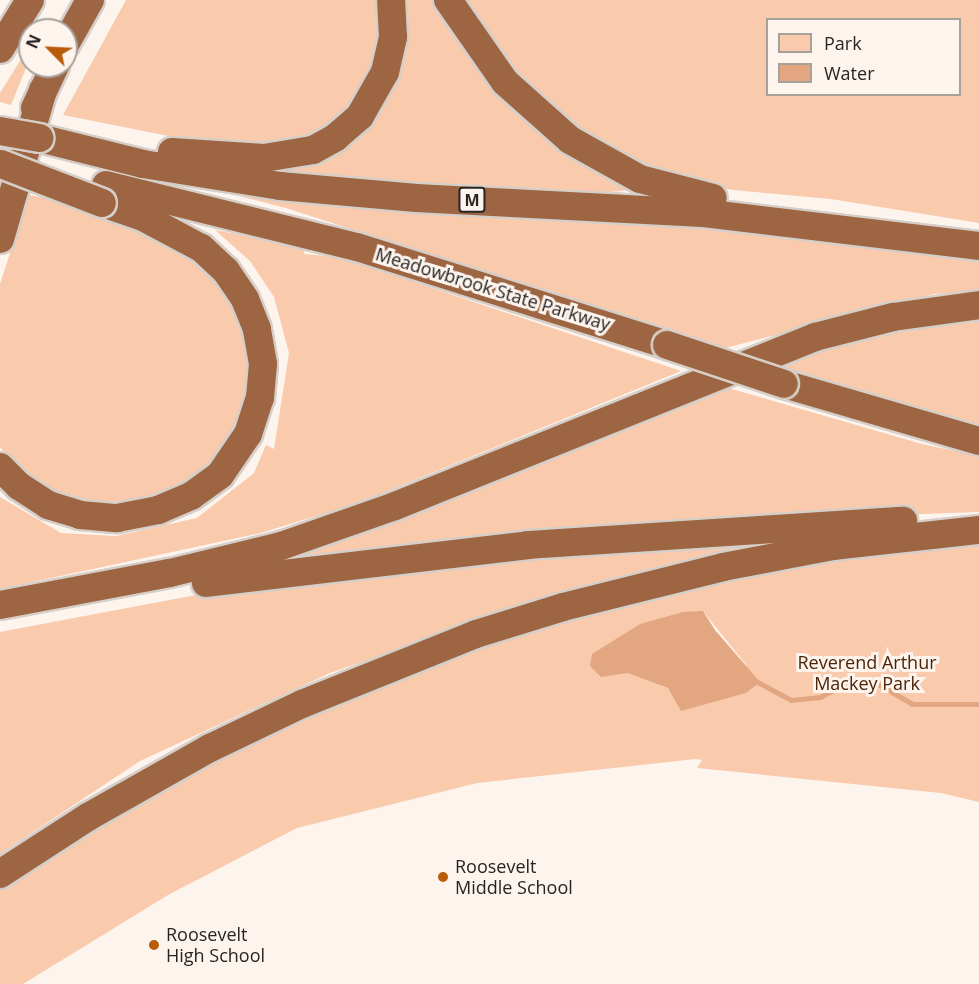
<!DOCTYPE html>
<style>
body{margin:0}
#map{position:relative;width:979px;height:984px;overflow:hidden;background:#fdf4ee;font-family:"Open Sans",sans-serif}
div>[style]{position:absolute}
.green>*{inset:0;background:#facaad}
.water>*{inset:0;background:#e2a680}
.stream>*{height:5px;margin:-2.5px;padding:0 2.5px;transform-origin:2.5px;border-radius:2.5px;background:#e2a680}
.roads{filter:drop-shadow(2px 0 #d6cfc9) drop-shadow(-2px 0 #d6cfc9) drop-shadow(0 2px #d6cfc9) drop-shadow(0 -2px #d6cfc9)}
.motorway>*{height:28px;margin:-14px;padding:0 14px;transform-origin:14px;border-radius:14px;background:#9d6541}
.bridges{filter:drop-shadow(2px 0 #d6cfc9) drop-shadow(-2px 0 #d6cfc9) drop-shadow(0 2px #d6cfc9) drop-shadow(0 -2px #d6cfc9)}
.motorway-bridge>*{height:28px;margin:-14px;padding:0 14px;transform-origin:14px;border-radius:14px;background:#9d6541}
.dots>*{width:16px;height:16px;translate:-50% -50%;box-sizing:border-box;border:3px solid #fdf4ee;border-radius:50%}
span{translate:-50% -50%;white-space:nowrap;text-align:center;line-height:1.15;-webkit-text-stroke:6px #fdf4ee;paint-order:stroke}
.shield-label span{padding:2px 4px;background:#fdf4ee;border:2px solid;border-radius:4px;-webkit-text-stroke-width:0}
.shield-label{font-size:16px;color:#272422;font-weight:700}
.street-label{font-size:18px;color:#272422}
.park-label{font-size:18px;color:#4c2508}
.poi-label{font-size:18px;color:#272422}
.left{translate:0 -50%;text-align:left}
.legend{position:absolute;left:766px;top:18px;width:195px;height:78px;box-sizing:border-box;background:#fdf4ee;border:2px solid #a7a19c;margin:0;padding:8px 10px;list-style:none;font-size:18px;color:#272422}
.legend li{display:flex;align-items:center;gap:12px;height:30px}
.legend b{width:30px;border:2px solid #a7a19c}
.north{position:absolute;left:18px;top:18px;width:60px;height:60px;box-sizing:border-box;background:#fdf4ee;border:2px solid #a7a19c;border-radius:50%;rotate:294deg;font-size:16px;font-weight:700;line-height:24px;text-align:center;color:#272422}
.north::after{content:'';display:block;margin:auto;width:21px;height:27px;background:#b95c09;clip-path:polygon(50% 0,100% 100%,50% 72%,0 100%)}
</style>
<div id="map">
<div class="green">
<i style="clip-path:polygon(126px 0,381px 0,385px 23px,368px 87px,329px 129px,275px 147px,229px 148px,63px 115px)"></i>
<i style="clip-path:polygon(399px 0,438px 0,639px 189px,592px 194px,344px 181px,267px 172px,374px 114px)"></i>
<i style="clip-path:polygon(evenodd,464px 0,979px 0,979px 223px,831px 199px,733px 190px,655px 174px,567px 123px,507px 65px,464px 0,768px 20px,960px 20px,960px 94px,768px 94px,768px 20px)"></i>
<i style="clip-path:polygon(28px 48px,30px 58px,11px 105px,0 102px,0 93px)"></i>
<i style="clip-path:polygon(192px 184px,659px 219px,979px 255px,979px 292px,934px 294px,721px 349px,286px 208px)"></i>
<i style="clip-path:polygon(29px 195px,108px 210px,190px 245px,228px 283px,253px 341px,248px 406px,220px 460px,180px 487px,113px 507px,57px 498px,23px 477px,0 447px,0 284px)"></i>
<i style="clip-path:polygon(215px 230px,305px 247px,304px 254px,339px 257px,681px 371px,358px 503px,261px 533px,0 589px,0 497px,61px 533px,116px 536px,197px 518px,254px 473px,266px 445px,274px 449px,289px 353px,274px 297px,250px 261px)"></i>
<i style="clip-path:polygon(979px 314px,979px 428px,764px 365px,806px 348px)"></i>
<i style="clip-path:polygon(711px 383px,922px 444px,979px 456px,979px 512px,728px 521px,265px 563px)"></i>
<i style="clip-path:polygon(762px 539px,763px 549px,662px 568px,547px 599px,330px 673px,140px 761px,0 854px,0 632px,233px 588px,485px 558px)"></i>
<i style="clip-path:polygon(evenodd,979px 539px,979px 802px,941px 793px,697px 768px,702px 760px,696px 759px,477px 783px,297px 828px,168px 895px,23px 984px,0 984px,0 884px,274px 723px,479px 640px,785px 562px,979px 539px,703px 611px,747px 666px,668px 688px,627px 673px,703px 611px)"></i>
</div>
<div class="water">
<i style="clip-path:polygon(703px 611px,715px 630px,760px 682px,746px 693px,681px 711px,668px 688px,627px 673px,601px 677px,590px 666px,592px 654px,640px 624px,683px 612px)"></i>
</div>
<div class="stream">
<i style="left:754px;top:680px;width:42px;rotate:28.4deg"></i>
<i style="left:791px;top:700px;width:29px;rotate:-6deg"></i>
<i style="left:820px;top:697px;width:27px;rotate:-28deg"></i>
<i style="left:844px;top:684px;width:14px;rotate:-12deg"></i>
<i style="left:858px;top:681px;width:20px;rotate:9deg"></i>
<i style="left:878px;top:684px;width:39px;rotate:30deg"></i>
<i style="left:912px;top:704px;width:67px"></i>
</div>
<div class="roads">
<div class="motorway">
<i style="left:448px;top:0;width:100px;rotate:55.2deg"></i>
<i style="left:505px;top:82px;width:87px;rotate:41.7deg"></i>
<i style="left:570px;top:140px;width:80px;rotate:29.1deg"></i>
<i style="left:640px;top:179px;width:75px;rotate:14.6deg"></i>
<i style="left:66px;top:43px;width:49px;rotate:-60.8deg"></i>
<i style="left:0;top:49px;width:57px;rotate:-58.5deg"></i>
<i style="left:35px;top:108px;width:47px;rotate:-64.5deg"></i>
<i style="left:39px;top:138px;width:107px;rotate:14deg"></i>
<i style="left:143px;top:164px;width:139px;rotate:9.1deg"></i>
<i style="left:280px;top:186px;width:137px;rotate:5deg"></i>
<i style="left:416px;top:198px;width:287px;rotate:3deg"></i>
<i style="left:703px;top:213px;width:278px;rotate:6.8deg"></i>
<i style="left:172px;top:152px;width:92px;rotate:3.7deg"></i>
<i style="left:264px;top:158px;width:50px;rotate:-9.3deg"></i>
<i style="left:313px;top:150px;width:26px;rotate:-29deg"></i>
<i style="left:336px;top:137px;width:32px;rotate:-41deg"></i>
<i style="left:360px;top:116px;width:51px;rotate:-60.4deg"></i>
<i style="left:385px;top:72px;width:36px;rotate:-77deg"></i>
<i style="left:393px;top:37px;width:37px;rotate:-93deg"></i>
<i style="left:106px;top:185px;width:259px;rotate:13.9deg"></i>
<i style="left:357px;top:247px;width:325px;rotate:17.5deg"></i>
<i style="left:0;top:239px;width:155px;rotate:-73.9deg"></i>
<i style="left:784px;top:384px;width:203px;rotate:16.3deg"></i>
<i style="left:0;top:467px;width:27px;rotate:45deg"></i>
<i style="left:19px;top:486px;width:35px;rotate:33deg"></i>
<i style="left:48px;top:505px;width:34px;rotate:17deg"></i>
<i style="left:80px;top:515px;width:37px;rotate:5deg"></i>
<i style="left:117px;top:518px;width:42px;rotate:-11deg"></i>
<i style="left:158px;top:510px;width:36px;rotate:-23deg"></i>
<i style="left:191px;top:496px;width:36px;rotate:-36deg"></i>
<i style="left:220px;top:475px;width:50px;rotate:-55.7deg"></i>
<i style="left:248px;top:434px;width:38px;rotate:-72deg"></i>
<i style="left:260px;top:398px;width:34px;rotate:-85deg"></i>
<i style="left:263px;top:364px;width:36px;rotate:-100deg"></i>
<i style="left:257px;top:329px;width:32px;rotate:-112deg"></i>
<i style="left:245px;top:299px;width:34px;rotate:-124deg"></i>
<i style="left:226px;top:271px;width:34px;rotate:-137deg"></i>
<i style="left:201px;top:248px;width:66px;rotate:-151.9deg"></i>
<i style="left:143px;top:217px;width:43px;rotate:-161.1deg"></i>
<i style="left:206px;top:583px;width:324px;rotate:-6.7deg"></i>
<i style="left:528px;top:545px;width:376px;rotate:-3.7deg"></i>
<i style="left:0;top:605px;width:173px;rotate:-10.7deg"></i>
<i style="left:170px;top:573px;width:114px;rotate:-13.7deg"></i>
<i style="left:281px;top:546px;width:121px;rotate:-19.3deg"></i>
<i style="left:395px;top:506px;width:453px;rotate:-21.9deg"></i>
<i style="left:815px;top:337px;width:81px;rotate:-14.4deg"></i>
<i style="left:893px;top:317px;width:87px;rotate:-7.9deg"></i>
<i style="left:0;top:874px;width:105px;rotate:-32.9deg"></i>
<i style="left:88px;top:817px;width:140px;rotate:-29.5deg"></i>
<i style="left:210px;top:748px;width:102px;rotate:-25.6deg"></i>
<i style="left:302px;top:704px;width:188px;rotate:-21.9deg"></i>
<i style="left:476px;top:634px;width:91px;rotate:-17.2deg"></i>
<i style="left:563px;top:607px;width:165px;rotate:-14deg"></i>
<i style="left:723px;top:567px;width:112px;rotate:-10.8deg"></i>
<i style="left:833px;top:546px;width:147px;rotate:-6.3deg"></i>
</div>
</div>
<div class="bridges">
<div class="motorway-bridge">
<i style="left:0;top:131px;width:40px;rotate:10deg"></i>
<i style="left:1px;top:164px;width:108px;rotate:21.1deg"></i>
<i style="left:667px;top:345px;width:123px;rotate:18.4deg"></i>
</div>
</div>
<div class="dots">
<i style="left:443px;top:877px;background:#b95c09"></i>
<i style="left:154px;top:945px;background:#b95c09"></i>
</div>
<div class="shield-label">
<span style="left:472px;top:200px">M</span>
</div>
<div class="street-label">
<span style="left:493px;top:289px;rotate:17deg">Meadowbrook State Parkway</span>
</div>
<div class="park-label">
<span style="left:867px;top:673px">Reverend Arthur<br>Mackey Park</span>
</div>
<div class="poi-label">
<span class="left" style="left:455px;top:877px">Roosevelt<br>Middle School</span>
<span class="left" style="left:166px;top:945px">Roosevelt<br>High School</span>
</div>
<ul class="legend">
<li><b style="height:16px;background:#facaad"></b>Park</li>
<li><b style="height:16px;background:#e2a680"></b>Water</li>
</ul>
<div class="north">N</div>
</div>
